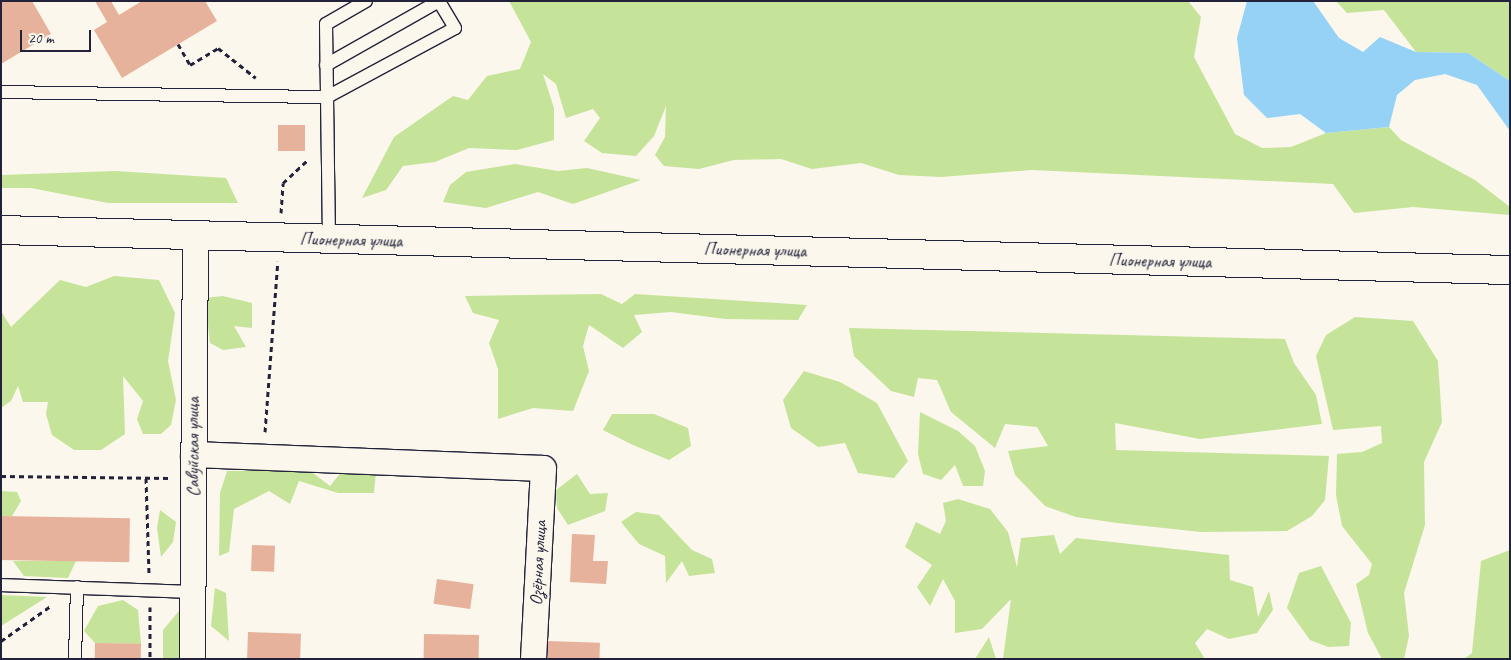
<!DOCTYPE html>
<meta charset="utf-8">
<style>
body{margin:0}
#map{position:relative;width:1511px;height:660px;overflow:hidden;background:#fbf7ec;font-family:Caveat,sans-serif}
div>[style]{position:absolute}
.green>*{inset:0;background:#c6e39a}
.water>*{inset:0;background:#95d2f6}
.building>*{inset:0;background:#e7b29b;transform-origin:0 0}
.path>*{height:3px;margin-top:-1.5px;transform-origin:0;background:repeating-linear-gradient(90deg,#22223b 0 5px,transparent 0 9px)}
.roads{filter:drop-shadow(1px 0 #22223b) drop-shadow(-1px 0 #22223b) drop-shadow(0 1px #22223b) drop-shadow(0 -1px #22223b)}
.lane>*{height:12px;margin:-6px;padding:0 6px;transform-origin:6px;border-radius:6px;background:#fbf7ec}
.street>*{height:25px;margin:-12.5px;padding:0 12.5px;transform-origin:12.5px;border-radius:12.5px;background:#fbf7ec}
.secondary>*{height:28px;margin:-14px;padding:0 14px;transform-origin:14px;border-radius:14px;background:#fbf7ec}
span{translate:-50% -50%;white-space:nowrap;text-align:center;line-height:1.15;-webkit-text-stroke:4px #fbf7ec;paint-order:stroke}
.street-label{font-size:18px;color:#22223b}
.frame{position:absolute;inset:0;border:2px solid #22223b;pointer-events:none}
.scale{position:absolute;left:20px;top:30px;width:71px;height:22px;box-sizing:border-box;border:2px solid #22223b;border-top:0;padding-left:6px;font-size:15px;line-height:18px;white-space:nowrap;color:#22223b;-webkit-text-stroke:4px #fbf7ec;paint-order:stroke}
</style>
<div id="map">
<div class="green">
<i style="clip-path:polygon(509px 1px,1188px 1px,1201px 17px,1194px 57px,1235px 134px,1262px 148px,1291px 147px,1326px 133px,1389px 127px,1401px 140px,1475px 180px,1510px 207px,1510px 215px,1413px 207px,1354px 213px,1333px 184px,1032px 170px,941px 177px,899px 175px,861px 163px,812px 169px,781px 159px,734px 160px,699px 169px,664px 166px,655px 155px,665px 137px,666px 106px,654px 136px,636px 156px,602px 153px,584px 141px,600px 118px,593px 109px,566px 118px,556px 84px,543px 74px,554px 108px,554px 140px,517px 150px,469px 148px,435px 162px,403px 166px,386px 190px,362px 198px,394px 137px,453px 96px,468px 100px,487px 76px,520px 69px,531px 42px)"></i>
<i style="clip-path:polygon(1336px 1px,1510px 1px,1510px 81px,1468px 53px,1416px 52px,1384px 10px,1347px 13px)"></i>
<i style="clip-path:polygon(515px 164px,558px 171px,587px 168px,641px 180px,573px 204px,538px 192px,486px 208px,443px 202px,450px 185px,466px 172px)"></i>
<i style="clip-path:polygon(116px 171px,226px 178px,238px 203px,108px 203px,31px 188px,1px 188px,1px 175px)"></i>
<i style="clip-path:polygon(114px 276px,159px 280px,175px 313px,168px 361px,176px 400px,171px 425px,161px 434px,143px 434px,137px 419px,143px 401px,123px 376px,125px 434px,101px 450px,74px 450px,52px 435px,46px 414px,48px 402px,23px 402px,18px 386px,11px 401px,1px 408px,1px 311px,11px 327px,60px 280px,86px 287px)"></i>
<i style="clip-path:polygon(601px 294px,622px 304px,635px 294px,807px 305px,798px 320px,725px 319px,671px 312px,634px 315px,642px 332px,623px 348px,589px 325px,583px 346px,589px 371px,573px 411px,533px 408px,498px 419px,498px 369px,489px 343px,499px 320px,473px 313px,465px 296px)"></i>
<i style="clip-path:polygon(223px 296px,252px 303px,252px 328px,234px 326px,246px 347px,223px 350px,210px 343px,205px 298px)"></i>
<i style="clip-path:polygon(1355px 317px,1413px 321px,1438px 361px,1442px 422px,1424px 462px,1425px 525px,1404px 593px,1409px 636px,1404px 659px,1382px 659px,1368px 633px,1356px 584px,1369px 575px,1372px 564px,1342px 526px,1336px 495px,1337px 454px,1362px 452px,1382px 443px,1381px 426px,1333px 430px,1316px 356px,1326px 335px)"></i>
<i style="clip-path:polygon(849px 328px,1285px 339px,1294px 363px,1316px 395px,1322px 424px,1200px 439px,1115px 423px,1116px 450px,1329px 456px,1325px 500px,1312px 516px,1287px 531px,1201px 532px,1117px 523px,1076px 517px,1045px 506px,1015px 475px,1008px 451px,1048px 446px,1037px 427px,1005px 424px,995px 448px,951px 412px,937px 380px,918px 378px,914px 397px,891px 391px,854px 356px)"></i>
<i style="clip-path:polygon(804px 371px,840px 382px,877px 403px,908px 461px,894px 478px,858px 473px,845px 443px,818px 447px,791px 428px,783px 400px)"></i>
<i style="clip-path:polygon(920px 412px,958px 431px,975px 446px,985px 471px,983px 486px,963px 486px,955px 465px,941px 480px,923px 474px,918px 454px)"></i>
<i style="clip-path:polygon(612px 414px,654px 414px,688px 428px,691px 446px,669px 460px,633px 445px,603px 430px)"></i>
<i style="clip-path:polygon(309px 470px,330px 486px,342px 471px,376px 472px,374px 493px,338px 493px,299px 481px,290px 504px,269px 491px,234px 509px,229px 552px,219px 556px,220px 493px,227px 471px)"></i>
<i style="clip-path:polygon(577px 474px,590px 494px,608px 493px,605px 511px,568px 525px,557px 508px,556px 490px)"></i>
<i style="clip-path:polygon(1px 491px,17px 492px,21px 501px,12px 516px,1px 516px)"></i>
<i style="clip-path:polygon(958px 499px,990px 509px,1008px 532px,1017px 567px,1021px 538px,1054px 535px,1060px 554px,1076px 538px,1229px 555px,1230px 580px,1253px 587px,1258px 617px,1269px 591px,1273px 610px,1257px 633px,1229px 639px,1207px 629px,1195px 643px,1205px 659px,1003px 659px,1011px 599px,982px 629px,955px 633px,955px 601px,943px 579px,930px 606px,917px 587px,932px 565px,905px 547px,916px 522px,940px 534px,946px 521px,943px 503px)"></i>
<i style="clip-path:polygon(160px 510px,176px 522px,173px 542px,161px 557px,157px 528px)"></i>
<i style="clip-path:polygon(636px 512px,659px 515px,692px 550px,712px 559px,715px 573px,689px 576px,682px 561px,666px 583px,665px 556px,639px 544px,621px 522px)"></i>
<i style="clip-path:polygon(1510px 550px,1510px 659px,1464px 659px,1472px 653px,1481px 561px)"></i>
<i style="clip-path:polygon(13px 561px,76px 561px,68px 578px,24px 576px)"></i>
<i style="clip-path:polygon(1321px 566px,1351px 623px,1349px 646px,1328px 647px,1310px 640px,1287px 608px,1299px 573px)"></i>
<i style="clip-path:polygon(215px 588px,226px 593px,229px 641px,211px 626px)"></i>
<i style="clip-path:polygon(1px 595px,47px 597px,1px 626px)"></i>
<i style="clip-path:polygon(123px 600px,138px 610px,141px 644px,95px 643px,84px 631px,98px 606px)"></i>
<i style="clip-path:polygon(179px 611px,180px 659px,163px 659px,163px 630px)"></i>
<i style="clip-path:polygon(989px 637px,996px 659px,975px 659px)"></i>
</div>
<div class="water">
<i style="clip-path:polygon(1247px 1px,1313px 1px,1339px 38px,1363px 52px,1380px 37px,1416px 52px,1468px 53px,1510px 81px,1510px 131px,1477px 85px,1445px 74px,1415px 80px,1397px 95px,1389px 127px,1326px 133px,1300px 114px,1267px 118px,1244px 95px,1237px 38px)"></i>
</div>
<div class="building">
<i style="clip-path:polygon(1px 1px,32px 1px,51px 34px,1px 64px)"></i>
<i style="clip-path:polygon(95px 1px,111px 1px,119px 15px,142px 1px,205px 1px,217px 21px,122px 78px,94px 30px,107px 22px)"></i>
<i style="left:278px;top:125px;width:27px;height:26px"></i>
<i style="left:1px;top:516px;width:129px;height:44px;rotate:1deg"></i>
<i style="clip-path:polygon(572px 534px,595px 535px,593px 561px,608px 561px,606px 584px,570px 582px)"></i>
<i style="left:252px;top:545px;width:23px;height:26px;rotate:2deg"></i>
<i style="left:437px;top:579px;width:37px;height:25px;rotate:8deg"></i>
<i style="left:248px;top:632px;width:53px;height:27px;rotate:2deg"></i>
<i style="left:424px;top:634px;width:55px;height:25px;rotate:1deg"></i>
<i style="left:548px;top:641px;width:52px;height:18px;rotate:2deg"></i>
<i style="left:95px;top:643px;width:46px;height:16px;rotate:1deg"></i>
</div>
<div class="path">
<i style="left:178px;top:44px;width:24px;rotate:60deg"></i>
<i style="left:190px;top:65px;width:33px;rotate:-31deg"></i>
<i style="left:218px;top:48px;width:48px;rotate:38.3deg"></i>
<i style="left:281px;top:213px;width:30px;rotate:-86deg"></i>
<i style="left:283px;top:183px;width:35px;rotate:-43deg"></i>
<i style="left:265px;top:432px;width:171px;rotate:-85.7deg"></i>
<i style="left:1px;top:476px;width:169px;rotate:0.7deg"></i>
<i style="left:146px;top:478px;width:95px;rotate:88.2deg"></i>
<i style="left:150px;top:607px;width:52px;rotate:90deg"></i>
<i style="left:1px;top:641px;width:62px;rotate:-35.2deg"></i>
</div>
<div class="roads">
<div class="lane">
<i style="left:326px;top:65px;width:130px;rotate:-29.5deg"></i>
<i style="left:1px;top:92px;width:326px;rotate:0.9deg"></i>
<i style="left:327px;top:97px;width:145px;rotate:-28.3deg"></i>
<i style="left:455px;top:28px;width:31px;rotate:-121deg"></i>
<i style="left:329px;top:239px;width:215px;rotate:-90.8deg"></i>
<i style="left:326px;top:24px;width:46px;rotate:-29.9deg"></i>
<i style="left:1px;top:585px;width:193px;rotate:2.1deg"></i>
<i style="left:75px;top:659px;width:72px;rotate:-88.4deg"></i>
</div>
<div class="street">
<i style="left:193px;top:454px;width:350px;rotate:2.3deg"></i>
<i style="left:543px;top:468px;width:191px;rotate:93deg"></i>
<i style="left:192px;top:659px;width:424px;rotate:-89.6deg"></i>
</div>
<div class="secondary">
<i style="left:1px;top:230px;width:1510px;rotate:1.52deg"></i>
</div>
</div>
<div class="street-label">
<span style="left:351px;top:240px;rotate:1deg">Пионерная улица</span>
<span style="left:755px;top:250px;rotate:1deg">Пионерная улица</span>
<span style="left:1160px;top:261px;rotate:1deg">Пионерная улица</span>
<span style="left:193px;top:447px;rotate:-90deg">Савуйская улица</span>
<span style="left:538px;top:563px;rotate:-87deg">Озёрная улица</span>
</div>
<div class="frame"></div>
<div class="scale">20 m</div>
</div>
